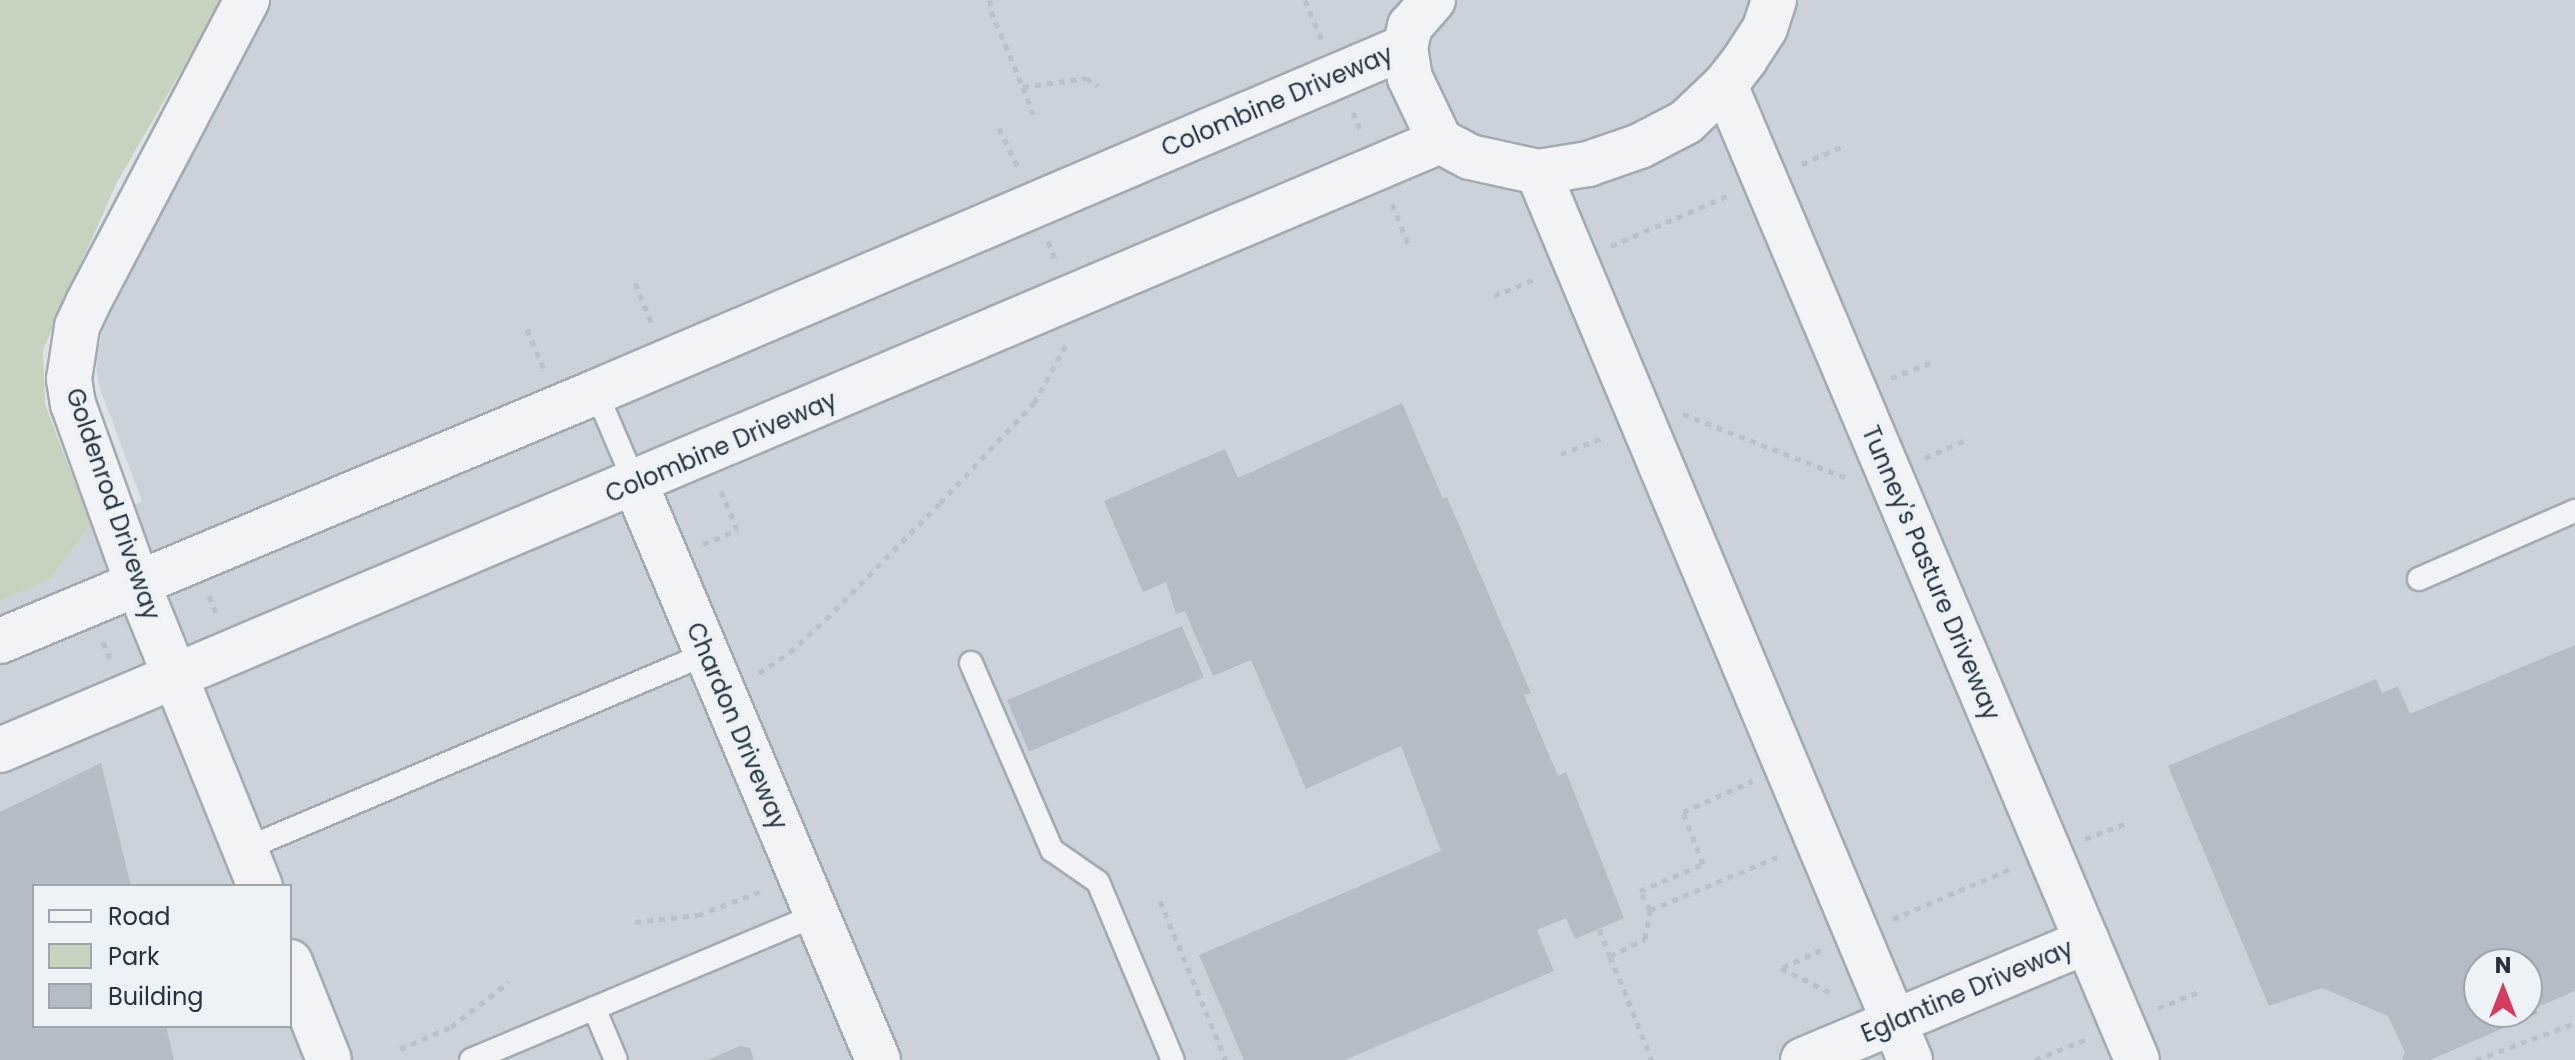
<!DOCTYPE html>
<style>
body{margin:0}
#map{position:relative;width:2575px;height:1060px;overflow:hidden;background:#dee3e8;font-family:Poppins,sans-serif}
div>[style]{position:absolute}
.built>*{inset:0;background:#ccd2da}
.green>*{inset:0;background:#c5d3bf}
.building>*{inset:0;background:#b5bcc5;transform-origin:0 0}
.path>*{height:5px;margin-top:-2.5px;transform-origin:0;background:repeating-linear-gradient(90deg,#bcc1c7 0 6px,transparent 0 12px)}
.roads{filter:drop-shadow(2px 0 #a3aab2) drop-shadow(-2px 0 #a3aab2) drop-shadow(0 2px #a3aab2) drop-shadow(0 -2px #a3aab2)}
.lane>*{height:22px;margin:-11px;padding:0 11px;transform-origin:11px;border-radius:11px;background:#f1f3f6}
.street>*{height:44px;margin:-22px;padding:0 22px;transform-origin:22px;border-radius:22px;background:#f1f3f6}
span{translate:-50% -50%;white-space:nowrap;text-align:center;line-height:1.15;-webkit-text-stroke:6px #edf2f6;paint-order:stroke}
.street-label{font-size:24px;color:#263140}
.legend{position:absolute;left:32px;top:884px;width:260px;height:144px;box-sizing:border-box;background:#edf2f6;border:2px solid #9da5ad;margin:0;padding:10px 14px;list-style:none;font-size:24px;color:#263140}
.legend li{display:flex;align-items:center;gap:16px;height:40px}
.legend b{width:40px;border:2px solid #9da5ad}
.north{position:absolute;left:2463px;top:948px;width:80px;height:80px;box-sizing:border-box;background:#edf2f6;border:2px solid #9da5ad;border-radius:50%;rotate:0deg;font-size:22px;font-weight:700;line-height:32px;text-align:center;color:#263140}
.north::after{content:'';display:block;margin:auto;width:28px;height:36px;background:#d53c5d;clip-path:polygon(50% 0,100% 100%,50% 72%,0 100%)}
</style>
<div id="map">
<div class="built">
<i style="clip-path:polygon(evenodd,271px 0,2575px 0,2575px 1060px,0 1060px,0 601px,50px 579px,91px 525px,142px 501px,98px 383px,96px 358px,109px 306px,271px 0,34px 886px,290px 886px,290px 1026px,34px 1026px,34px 886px,271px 0,2479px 964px,2527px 964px,2527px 1012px,2479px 1012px,2479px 964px)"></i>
</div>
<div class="green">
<i style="clip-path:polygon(0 0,222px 0,116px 184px,43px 350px,45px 404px,91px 525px,50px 579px,0 601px)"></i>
</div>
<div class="building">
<i style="clip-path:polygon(1402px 403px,1443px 499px,1447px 497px,1531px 693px,1524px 695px,1558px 776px,1566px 772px,1624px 918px,1575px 939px,1566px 918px,1537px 930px,1554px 971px,1345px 1060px,1244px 1060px,1199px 955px,1441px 851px,1401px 746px,1306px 789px,1251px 660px,1213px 676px,1185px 611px,1176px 614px,1166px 582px,1143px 592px,1104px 501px,1225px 449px,1238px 478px)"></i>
<i style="left:1182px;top:626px;width:56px;height:190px;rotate:67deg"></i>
<i style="clip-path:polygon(evenodd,2575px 645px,2575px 991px,2535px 1008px,2538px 1013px,2430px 1060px,2402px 1060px,2405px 1052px,2388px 1016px,2322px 988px,2269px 1006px,2168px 766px,2376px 679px,2382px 693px,2398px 686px,2410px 714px,2575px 645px,2479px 964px,2527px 964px,2527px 1012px,2479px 1012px,2479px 964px)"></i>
<i style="clip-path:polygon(101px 763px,131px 886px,34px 886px,34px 1026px,166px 1026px,174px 1060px,0 1060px,0 812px)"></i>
<i style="clip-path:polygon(740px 1046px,750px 1048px,754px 1060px,708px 1060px)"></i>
</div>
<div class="path">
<i style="left:990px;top:0;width:11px;rotate:85deg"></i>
<i style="left:991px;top:11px;width:82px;rotate:67.2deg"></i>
<i style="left:1023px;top:87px;width:64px;rotate:-8.1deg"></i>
<i style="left:1086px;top:78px;width:14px;rotate:34deg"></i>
<i style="left:1305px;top:0;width:43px;rotate:67deg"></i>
<i style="left:1023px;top:87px;width:29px;rotate:70deg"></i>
<i style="left:1353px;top:112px;width:22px;rotate:68deg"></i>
<i style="left:999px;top:128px;width:47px;rotate:64.5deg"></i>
<i style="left:1802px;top:164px;width:48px;rotate:-23.4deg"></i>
<i style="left:1392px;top:204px;width:42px;rotate:67.7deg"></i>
<i style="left:1048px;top:241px;width:22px;rotate:69deg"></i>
<i style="left:1611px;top:246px;width:126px;rotate:-23.3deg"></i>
<i style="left:635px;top:283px;width:44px;rotate:67.5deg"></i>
<i style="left:1494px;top:296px;width:47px;rotate:-22.7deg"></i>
<i style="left:527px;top:329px;width:47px;rotate:67.3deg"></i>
<i style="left:1891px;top:378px;width:47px;rotate:-21.1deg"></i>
<i style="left:1683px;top:414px;width:174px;rotate:21.3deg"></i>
<i style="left:1561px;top:454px;width:47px;rotate:-21.1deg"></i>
<i style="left:1925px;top:458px;width:47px;rotate:-23.8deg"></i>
<i style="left:703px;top:544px;width:37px;rotate:-22deg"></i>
<i style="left:737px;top:530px;width:45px;rotate:-112deg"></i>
<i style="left:209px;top:596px;width:23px;rotate:67deg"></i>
<i style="left:103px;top:642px;width:22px;rotate:68deg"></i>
<i style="left:759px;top:673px;width:37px;rotate:-34deg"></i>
<i style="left:790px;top:652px;width:49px;rotate:-42.5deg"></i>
<i style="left:826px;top:619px;width:163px;rotate:-45.5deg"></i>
<i style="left:940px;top:503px;width:137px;rotate:-46.8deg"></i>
<i style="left:1034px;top:403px;width:68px;rotate:-61.2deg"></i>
<i style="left:2085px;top:839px;width:47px;rotate:-21.1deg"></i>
<i style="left:1160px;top:901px;width:172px;rotate:67.5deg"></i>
<i style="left:1650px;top:910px;width:143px;rotate:-22.6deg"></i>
<i style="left:1893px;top:919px;width:129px;rotate:-23.2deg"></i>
<i style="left:635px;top:922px;width:63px;rotate:-6.3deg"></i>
<i style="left:698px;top:915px;width:68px;rotate:-20.6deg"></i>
<i style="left:1599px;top:929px;width:29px;rotate:68deg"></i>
<i style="left:1610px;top:956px;width:39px;rotate:-26deg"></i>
<i style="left:1645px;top:939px;width:29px;rotate:-80deg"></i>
<i style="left:1650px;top:910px;width:21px;rotate:-118deg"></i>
<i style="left:1640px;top:891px;width:69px;rotate:-23.2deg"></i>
<i style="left:1703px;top:864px;width:56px;rotate:-111deg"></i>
<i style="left:1683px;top:812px;width:76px;rotate:-24.2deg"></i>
<i style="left:1821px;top:950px;width:44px;rotate:155.8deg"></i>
<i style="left:1781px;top:968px;width:58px;rotate:26.6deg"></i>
<i style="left:1610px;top:956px;width:112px;rotate:68deg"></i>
<i style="left:2158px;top:1008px;width:46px;rotate:-21.6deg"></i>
<i style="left:400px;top:1049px;width:56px;rotate:-23.3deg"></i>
<i style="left:451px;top:1027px;width:73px;rotate:-37.8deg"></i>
<i style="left:2035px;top:1060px;width:55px;rotate:-22.4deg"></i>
<i style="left:2476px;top:1060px;width:106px;rotate:-20.5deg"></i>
</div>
<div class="roads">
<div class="lane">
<i style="left:596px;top:392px;width:99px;rotate:66.8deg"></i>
<i style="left:2419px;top:579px;width:170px;rotate:-23.6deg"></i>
<i style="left:971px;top:663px;width:204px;rotate:66.6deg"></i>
<i style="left:1052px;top:850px;width:56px;rotate:34.8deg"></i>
<i style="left:1098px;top:882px;width:193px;rotate:67.2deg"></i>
<i style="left:245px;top:849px;width:501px;rotate:-22.93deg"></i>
<i style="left:594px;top:1008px;width:56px;rotate:67.1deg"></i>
<i style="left:471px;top:1060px;width:374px;rotate:-22.8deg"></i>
</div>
<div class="street">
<i style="left:247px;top:0;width:342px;rotate:117.7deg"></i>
<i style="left:88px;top:303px;width:26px;rotate:115deg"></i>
<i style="left:77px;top:327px;width:53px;rotate:98.7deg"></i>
<i style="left:69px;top:379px;width:25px;rotate:81deg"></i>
<i style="left:73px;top:404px;width:189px;rotate:70.2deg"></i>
<i style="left:137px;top:582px;width:328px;rotate:68deg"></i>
<i style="left:1433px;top:0;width:35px;rotate:131deg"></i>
<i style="left:1410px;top:26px;width:22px;rotate:103deg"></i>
<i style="left:1405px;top:47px;width:31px;rotate:81deg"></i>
<i style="left:1410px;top:78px;width:70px;rotate:64.5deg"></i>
<i style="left:1440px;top:141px;width:34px;rotate:28deg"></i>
<i style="left:1470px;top:157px;width:70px;rotate:12.4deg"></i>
<i style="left:1538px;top:172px;width:51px;rotate:-9.1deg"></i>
<i style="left:1588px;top:164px;width:55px;rotate:-19.1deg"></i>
<i style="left:1640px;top:146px;width:52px;rotate:-27.6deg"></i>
<i style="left:1686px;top:122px;width:54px;rotate:-43.5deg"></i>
<i style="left:1725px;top:85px;width:33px;rotate:-52deg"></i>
<i style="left:1745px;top:59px;width:37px;rotate:-57deg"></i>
<i style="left:1765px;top:28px;width:29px;rotate:-72deg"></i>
<i style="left:1725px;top:85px;width:1058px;rotate:67.09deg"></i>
<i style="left:1538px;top:172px;width:963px;rotate:67.27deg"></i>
<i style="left:635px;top:483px;width:626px;rotate:67.16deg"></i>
<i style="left:0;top:641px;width:646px;rotate:-22.67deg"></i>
<i style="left:596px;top:392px;width:879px;rotate:-23.1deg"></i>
<i style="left:0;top:750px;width:1563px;rotate:-22.92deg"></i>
<i style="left:290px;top:962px;width:105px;rotate:68.3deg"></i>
<i style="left:1803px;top:1060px;width:308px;rotate:-22.7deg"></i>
</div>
</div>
<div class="street-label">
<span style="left:1277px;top:101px;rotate:-23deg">Colombine Driveway</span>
<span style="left:721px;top:447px;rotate:-23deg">Colombine Driveway</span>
<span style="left:113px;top:504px;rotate:71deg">Goldenrod Driveway</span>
<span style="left:1931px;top:573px;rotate:67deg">Tunney's Pasture Driveway</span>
<span style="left:737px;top:726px;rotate:67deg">Chardon Driveway</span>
<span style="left:1967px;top:991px;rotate:-23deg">Eglantine Driveway</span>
</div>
<ul class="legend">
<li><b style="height:10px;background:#f1f3f6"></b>Road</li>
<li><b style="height:22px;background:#c5d3bf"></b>Park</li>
<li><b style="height:22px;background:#b5bcc5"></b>Building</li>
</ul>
<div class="north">N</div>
</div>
